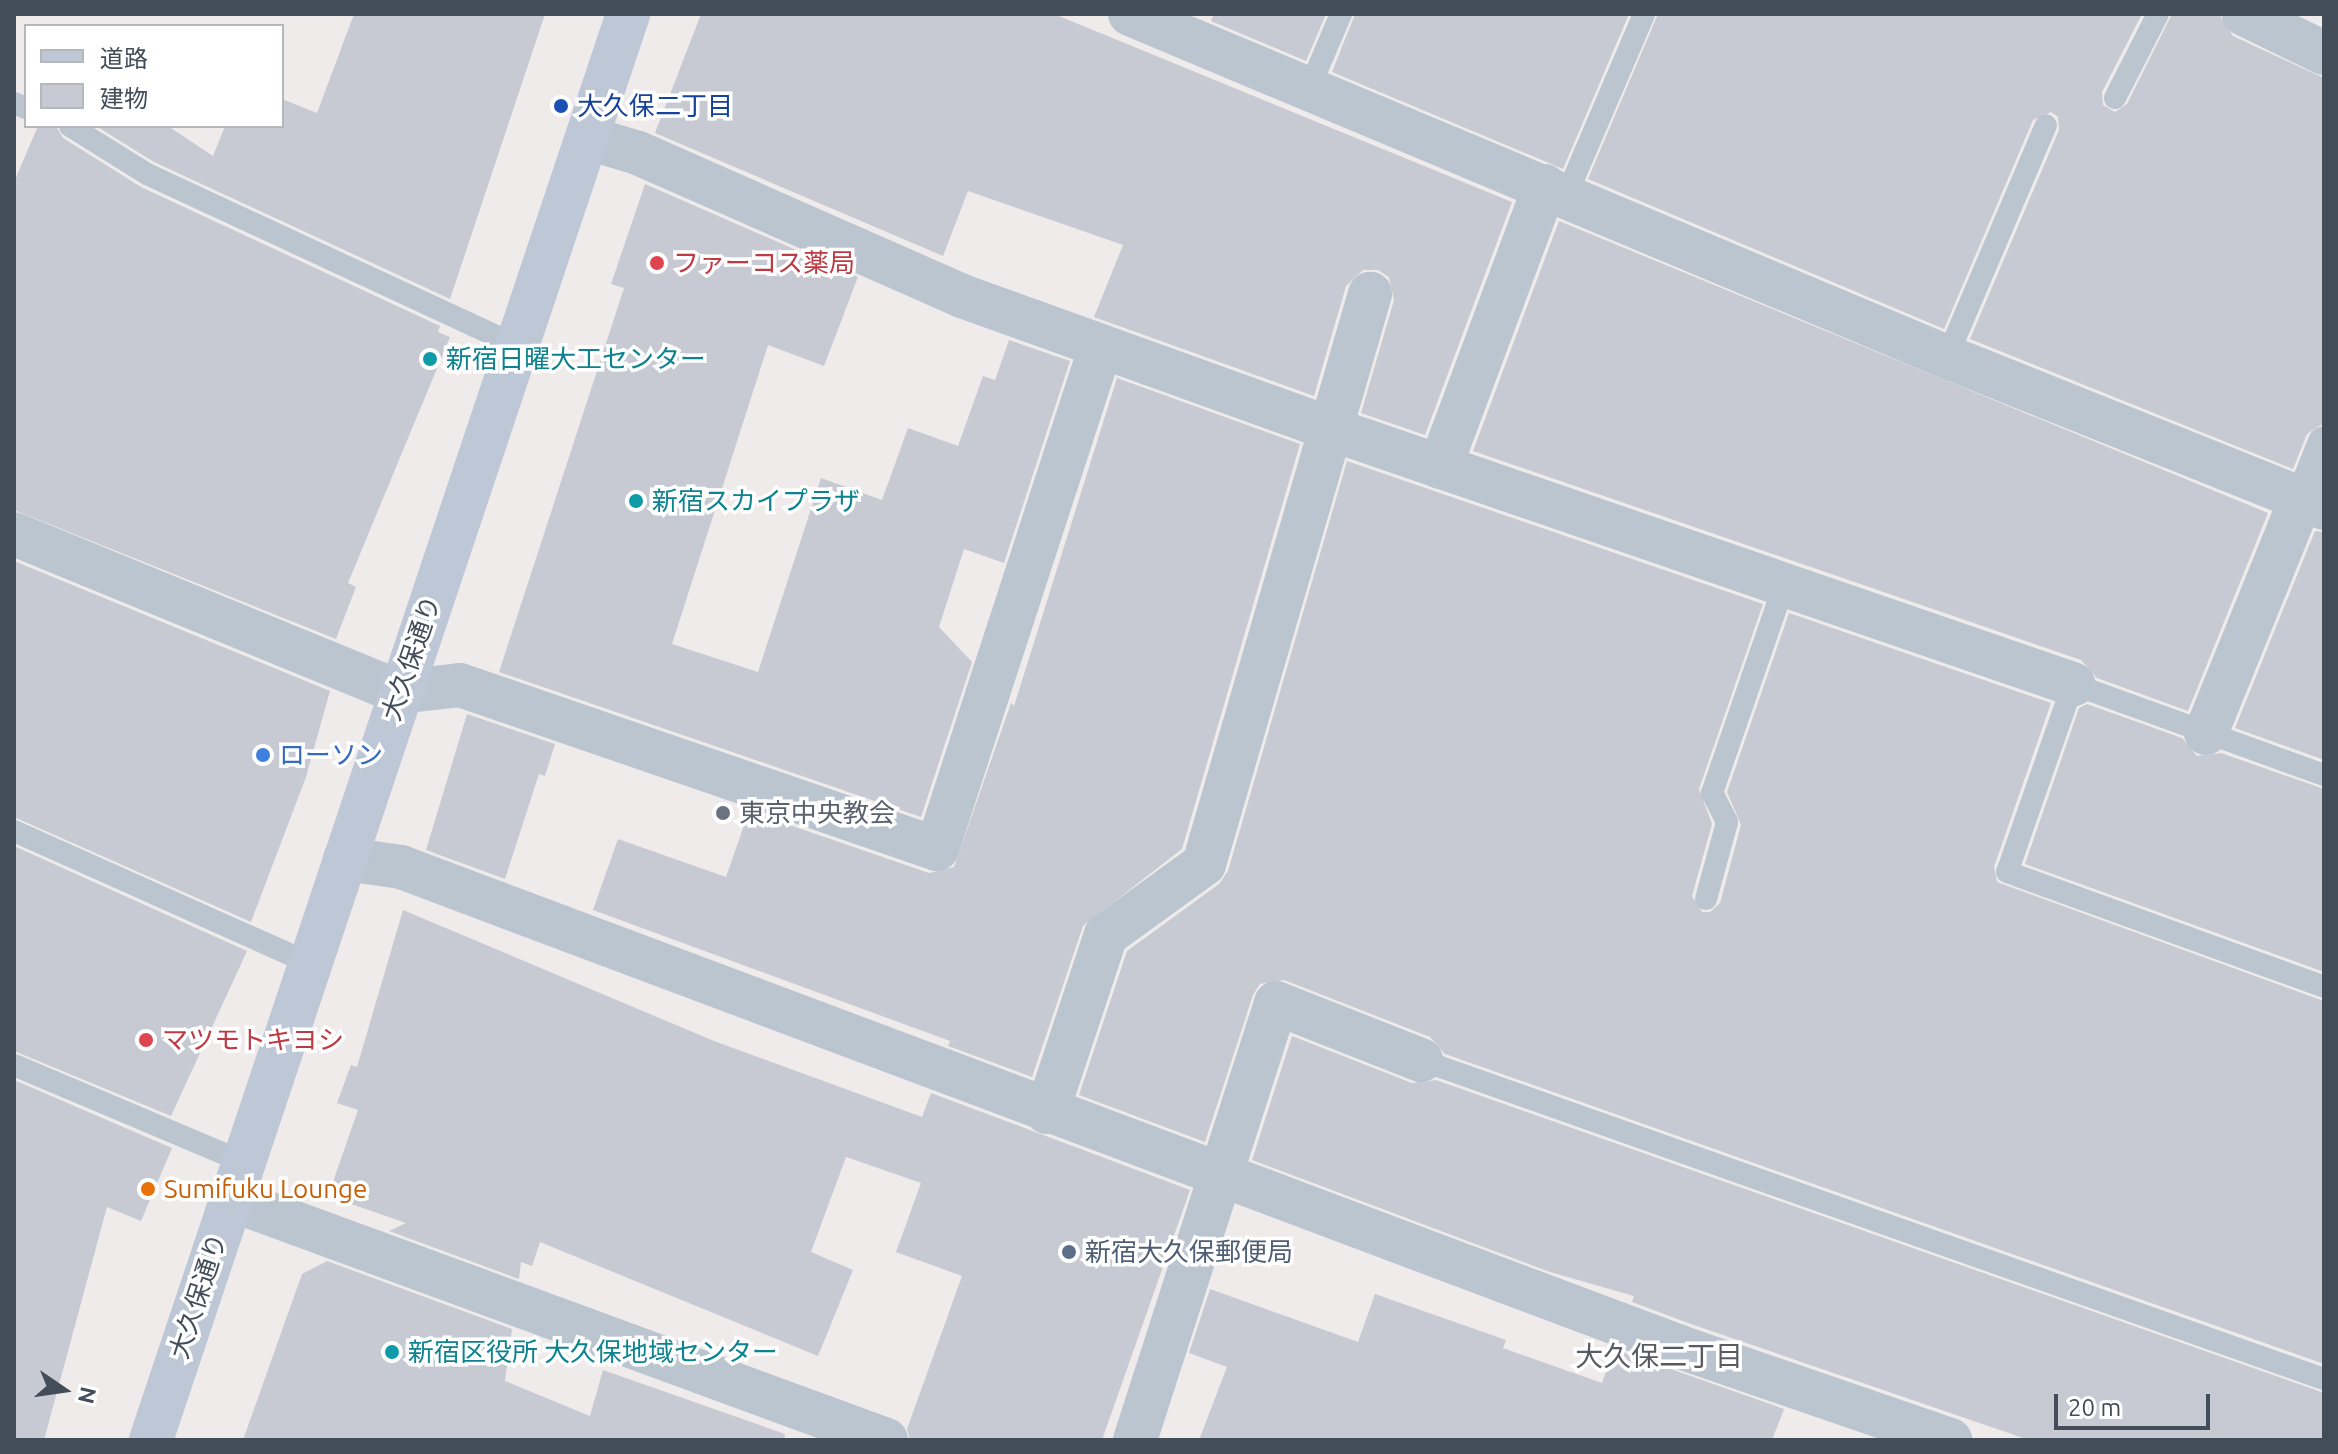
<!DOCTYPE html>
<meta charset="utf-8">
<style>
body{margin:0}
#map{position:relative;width:2338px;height:1454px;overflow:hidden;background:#efebeb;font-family:Ubuntu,"Noto Sans JP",sans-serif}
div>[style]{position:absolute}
.building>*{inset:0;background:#c7cad2}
.service>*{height:22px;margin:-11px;padding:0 11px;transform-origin:11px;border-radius:11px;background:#bbc5cf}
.pedestrian>*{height:32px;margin:-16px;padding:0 16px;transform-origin:16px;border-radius:16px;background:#bbc5cf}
.minor>*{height:44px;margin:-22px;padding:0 22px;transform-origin:22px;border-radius:22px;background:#bbc5cf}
.secondary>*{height:44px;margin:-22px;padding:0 22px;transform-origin:22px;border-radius:22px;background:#bdc7d6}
.dots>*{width:22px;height:22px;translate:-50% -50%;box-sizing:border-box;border:4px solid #fff;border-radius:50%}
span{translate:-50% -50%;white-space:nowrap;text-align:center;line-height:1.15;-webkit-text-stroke:7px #fff;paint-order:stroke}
.transit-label{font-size:26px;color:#164399}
.left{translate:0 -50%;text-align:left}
.health-label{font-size:26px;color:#be3a42}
.culture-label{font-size:26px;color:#0d838f}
.street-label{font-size:26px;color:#434d5a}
.shop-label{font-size:26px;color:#366cbe}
.worship-label{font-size:26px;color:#5b616d}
.food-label{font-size:26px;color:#c56008}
.service-label{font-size:26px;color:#4e5e75}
.neighbourhood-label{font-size:28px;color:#585b61}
.frame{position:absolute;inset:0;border:16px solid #434d5a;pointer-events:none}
.legend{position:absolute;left:24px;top:24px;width:260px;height:104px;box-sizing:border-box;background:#fff;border:2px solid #b4b8bd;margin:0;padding:10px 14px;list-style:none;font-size:24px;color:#434d5a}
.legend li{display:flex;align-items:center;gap:16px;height:40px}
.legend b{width:40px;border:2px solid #b4b8bd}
.north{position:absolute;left:24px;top:1350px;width:80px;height:80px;-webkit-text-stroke:6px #fff;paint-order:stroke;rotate:103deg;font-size:22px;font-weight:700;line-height:32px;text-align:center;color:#434d5a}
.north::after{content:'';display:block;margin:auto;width:28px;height:36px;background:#434d5a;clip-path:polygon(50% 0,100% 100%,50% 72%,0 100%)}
.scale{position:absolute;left:2054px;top:1394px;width:156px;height:36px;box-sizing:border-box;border:4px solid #434d5a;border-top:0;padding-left:10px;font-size:24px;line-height:28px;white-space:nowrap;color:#434d5a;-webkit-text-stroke:6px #fff;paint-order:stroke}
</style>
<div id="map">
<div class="building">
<i style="clip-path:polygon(354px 14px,545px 14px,450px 299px,154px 162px,96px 126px,168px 126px,213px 156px,225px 126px,282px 126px,282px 99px,317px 113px)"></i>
<i style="clip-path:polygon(701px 14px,1054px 14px,1512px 202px,1425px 435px,1361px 413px,1394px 300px,1389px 277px,1378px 270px,1363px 270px,1346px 286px,1314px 396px,1094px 317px,1123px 245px,968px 191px,943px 256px,655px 133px)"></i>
<i style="clip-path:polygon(1214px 14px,1326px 14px,1306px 61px,1211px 21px)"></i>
<i style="clip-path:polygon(1355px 14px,1629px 14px,1563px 169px,1332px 72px)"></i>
<i style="clip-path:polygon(1658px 14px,2142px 14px,2102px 92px,2103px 105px,2115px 112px,2127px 104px,2172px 14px,2219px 14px,2233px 36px,2324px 78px,2324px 423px,2307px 434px,2293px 469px,1970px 339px,2059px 130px,2058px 117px,2051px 112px,2033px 120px,1944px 329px,1588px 179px)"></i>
<i style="clip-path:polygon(38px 126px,56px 126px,63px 138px,141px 187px,440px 326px,438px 332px,450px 337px,348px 583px,356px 587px,336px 639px,14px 510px,14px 182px)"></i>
<i style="clip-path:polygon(645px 184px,858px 277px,824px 366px,768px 345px,672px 644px,758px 672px,821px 478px,882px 500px,908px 428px,958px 446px,983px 376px,995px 380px,1009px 340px,1070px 361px,1004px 563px,964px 549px,939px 627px,972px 662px,921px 817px,499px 672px,624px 288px,611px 284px)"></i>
<i style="clip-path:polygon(1559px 221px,2268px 513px,2188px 711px,2097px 678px,2081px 660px,1473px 451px)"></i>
<i style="clip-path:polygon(1117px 378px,1300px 444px,1182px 849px,1083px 926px,1032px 1077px,948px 1046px,950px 1041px,593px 910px,618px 839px,726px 877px,749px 811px,929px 873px,954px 867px,1011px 703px,1014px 706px)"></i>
<i style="clip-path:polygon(1347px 461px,1763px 604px,1699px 789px,1712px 824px,1692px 896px,1702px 912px,1710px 912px,1720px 903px,1741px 825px,1727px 792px,1789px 613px,2051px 703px,1994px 867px,1997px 882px,2324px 1001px,2324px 1364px,1445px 1054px,1430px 1037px,1284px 980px,1260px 984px,1253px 995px,1205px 1142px,1079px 1095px,1127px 951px,1219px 884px,1228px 871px)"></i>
<i style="clip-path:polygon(2315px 531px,2324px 532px,2324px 760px,2235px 728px)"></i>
<i style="clip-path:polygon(14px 561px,330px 691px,306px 777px,251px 922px,14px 817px)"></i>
<i style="clip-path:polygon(2087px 704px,2182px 738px,2197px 756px,2221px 753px,2324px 789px,2324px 972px,2025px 864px,2079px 708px)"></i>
<i style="clip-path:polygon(467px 714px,555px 744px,545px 776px,539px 774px,505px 879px,426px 850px)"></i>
<i style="clip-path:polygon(14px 846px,247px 951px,171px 1116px,14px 1051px)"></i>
<i style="clip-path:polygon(403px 910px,714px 1041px,922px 1117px,931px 1093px,1190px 1190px,1102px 1440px,910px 1440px,907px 1429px,962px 1276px,896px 1252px,921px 1183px,846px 1157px,811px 1252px,853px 1270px,818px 1356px,540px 1242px,532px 1266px,521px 1262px,519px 1279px,389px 1231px,406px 1223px,328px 1196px,358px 1110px,337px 1103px,351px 1065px,357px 1067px)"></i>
<i style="clip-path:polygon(1292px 1036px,1412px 1083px,1436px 1080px,2324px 1393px,2324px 1440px,2029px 1440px,1688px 1323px,1632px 1302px,1634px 1296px,1550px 1272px,1252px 1160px)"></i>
<i style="clip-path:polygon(14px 1080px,172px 1148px,141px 1221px,107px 1207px,44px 1440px,14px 1440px)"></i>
<i style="clip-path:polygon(327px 1261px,512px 1329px,505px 1381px,590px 1416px,603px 1370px,785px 1434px,784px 1440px,243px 1440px,302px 1274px)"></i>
<i style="clip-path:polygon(1210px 1289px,1358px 1342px,1375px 1294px,1506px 1340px,1503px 1348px,1602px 1383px,1614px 1349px,1784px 1409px,1772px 1440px,1199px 1440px,1227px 1367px,1189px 1353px)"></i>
</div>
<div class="service">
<i style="left:1309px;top:89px;width:82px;rotate:-66.9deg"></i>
<i style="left:2115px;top:98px;width:94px;rotate:-62.9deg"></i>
<i style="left:14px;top:103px;width:13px;rotate:23deg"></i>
<i style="left:70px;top:126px;width:91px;rotate:31.9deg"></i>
<i style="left:147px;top:174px;width:411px;rotate:24.9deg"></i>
<i style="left:1567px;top:194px;width:196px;rotate:-66.8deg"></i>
<i style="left:1947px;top:357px;width:252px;rotate:-66.9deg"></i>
<i style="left:2324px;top:775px;width:267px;rotate:-160.1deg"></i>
<i style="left:2073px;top:684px;width:199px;rotate:109.3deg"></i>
<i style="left:2007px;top:872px;width:337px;rotate:19.9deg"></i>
<i style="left:14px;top:831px;width:323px;rotate:24.1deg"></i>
<i style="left:1706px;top:899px;width:80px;rotate:-74.7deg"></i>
<i style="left:1727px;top:822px;width:33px;rotate:-117deg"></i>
<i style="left:1712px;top:793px;width:220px;rotate:-70.9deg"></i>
<i style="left:1421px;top:1060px;width:958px;rotate:19.46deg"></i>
<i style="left:14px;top:1065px;width:250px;rotate:22.9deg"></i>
</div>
<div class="pedestrian">
<i style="left:2301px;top:499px;width:61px;rotate:-68deg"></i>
</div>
<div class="minor">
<i style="left:1130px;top:14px;width:886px;rotate:22.77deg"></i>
<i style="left:1947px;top:357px;width:406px;rotate:21.8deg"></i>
<i style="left:2244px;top:14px;width:89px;rotate:26deg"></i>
<i style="left:588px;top:138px;width:52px;rotate:16.7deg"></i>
<i style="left:638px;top:153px;width:354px;rotate:23.8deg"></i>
<i style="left:962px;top:296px;width:392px;rotate:19.8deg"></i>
<i style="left:1331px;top:429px;width:785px;rotate:18.97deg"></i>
<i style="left:1440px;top:467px;width:300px;rotate:-69.5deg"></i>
<i style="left:14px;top:534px;width:416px;rotate:22.3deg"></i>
<i style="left:399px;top:692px;width:61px;rotate:-6.5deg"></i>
<i style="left:460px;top:685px;width:504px;rotate:18.97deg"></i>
<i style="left:937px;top:849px;width:529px;rotate:-71.94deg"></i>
<i style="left:2206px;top:733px;width:253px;rotate:-67.9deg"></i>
<i style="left:345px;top:859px;width:57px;rotate:8.1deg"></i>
<i style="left:401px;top:867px;width:1366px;rotate:20.57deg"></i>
<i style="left:1680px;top:1347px;width:286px;rotate:19deg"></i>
<i style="left:1047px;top:1112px;width:187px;rotate:-71.6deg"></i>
<i style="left:1106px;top:935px;width:121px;rotate:-35.9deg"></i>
<i style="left:1204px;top:864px;width:594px;rotate:-73.76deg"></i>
<i style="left:230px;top:1199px;width:699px;rotate:20.17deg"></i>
<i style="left:1135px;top:1440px;width:459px;rotate:-72.1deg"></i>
<i style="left:1276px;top:1003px;width:156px;rotate:21.5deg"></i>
</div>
<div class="secondary">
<i style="left:151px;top:1440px;width:1504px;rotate:-71.5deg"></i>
</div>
<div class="dots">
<i style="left:561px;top:106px;background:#1a4fb4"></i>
<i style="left:657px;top:263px;background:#e0444e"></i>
<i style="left:430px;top:359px;background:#0f9aa8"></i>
<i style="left:636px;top:501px;background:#0f9aa8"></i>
<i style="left:263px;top:755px;background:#3f7fe0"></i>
<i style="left:723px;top:813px;background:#6b7280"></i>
<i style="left:146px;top:1040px;background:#e0444e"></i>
<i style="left:148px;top:1189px;background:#e8710a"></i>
<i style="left:1069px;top:1252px;background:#5c6f8a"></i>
<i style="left:392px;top:1352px;background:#0f9aa8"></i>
</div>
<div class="transit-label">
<span class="left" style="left:577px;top:106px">大久保二丁目</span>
</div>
<div class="health-label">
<span class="left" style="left:673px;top:263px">ファーコス薬局</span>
<span class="left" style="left:162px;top:1040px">マツモトキヨシ</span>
</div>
<div class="culture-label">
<span class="left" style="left:446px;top:359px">新宿日曜大工センター</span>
<span class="left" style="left:652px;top:501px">新宿スカイプラザ</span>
<span class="left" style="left:408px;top:1352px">新宿区役所 大久保地域センター</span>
</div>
<div class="street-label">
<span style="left:411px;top:658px;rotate:-71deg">大久保通り</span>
<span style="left:198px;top:1296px;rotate:-72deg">大久保通り</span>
</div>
<div class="shop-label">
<span class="left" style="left:279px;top:755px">ローソン</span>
</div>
<div class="worship-label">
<span class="left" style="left:739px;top:813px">東京中央教会</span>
</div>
<div class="food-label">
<span class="left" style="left:164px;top:1189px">Sumifuku Lounge</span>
</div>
<div class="service-label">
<span class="left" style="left:1085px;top:1252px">新宿大久保郵便局</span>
</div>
<div class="neighbourhood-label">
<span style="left:1659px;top:1356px">大久保二丁目</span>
</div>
<div class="frame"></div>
<ul class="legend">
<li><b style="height:10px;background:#bdc7d6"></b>道路</li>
<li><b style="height:22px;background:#c7cad2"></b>建物</li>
</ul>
<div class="north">N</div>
<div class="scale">20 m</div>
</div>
